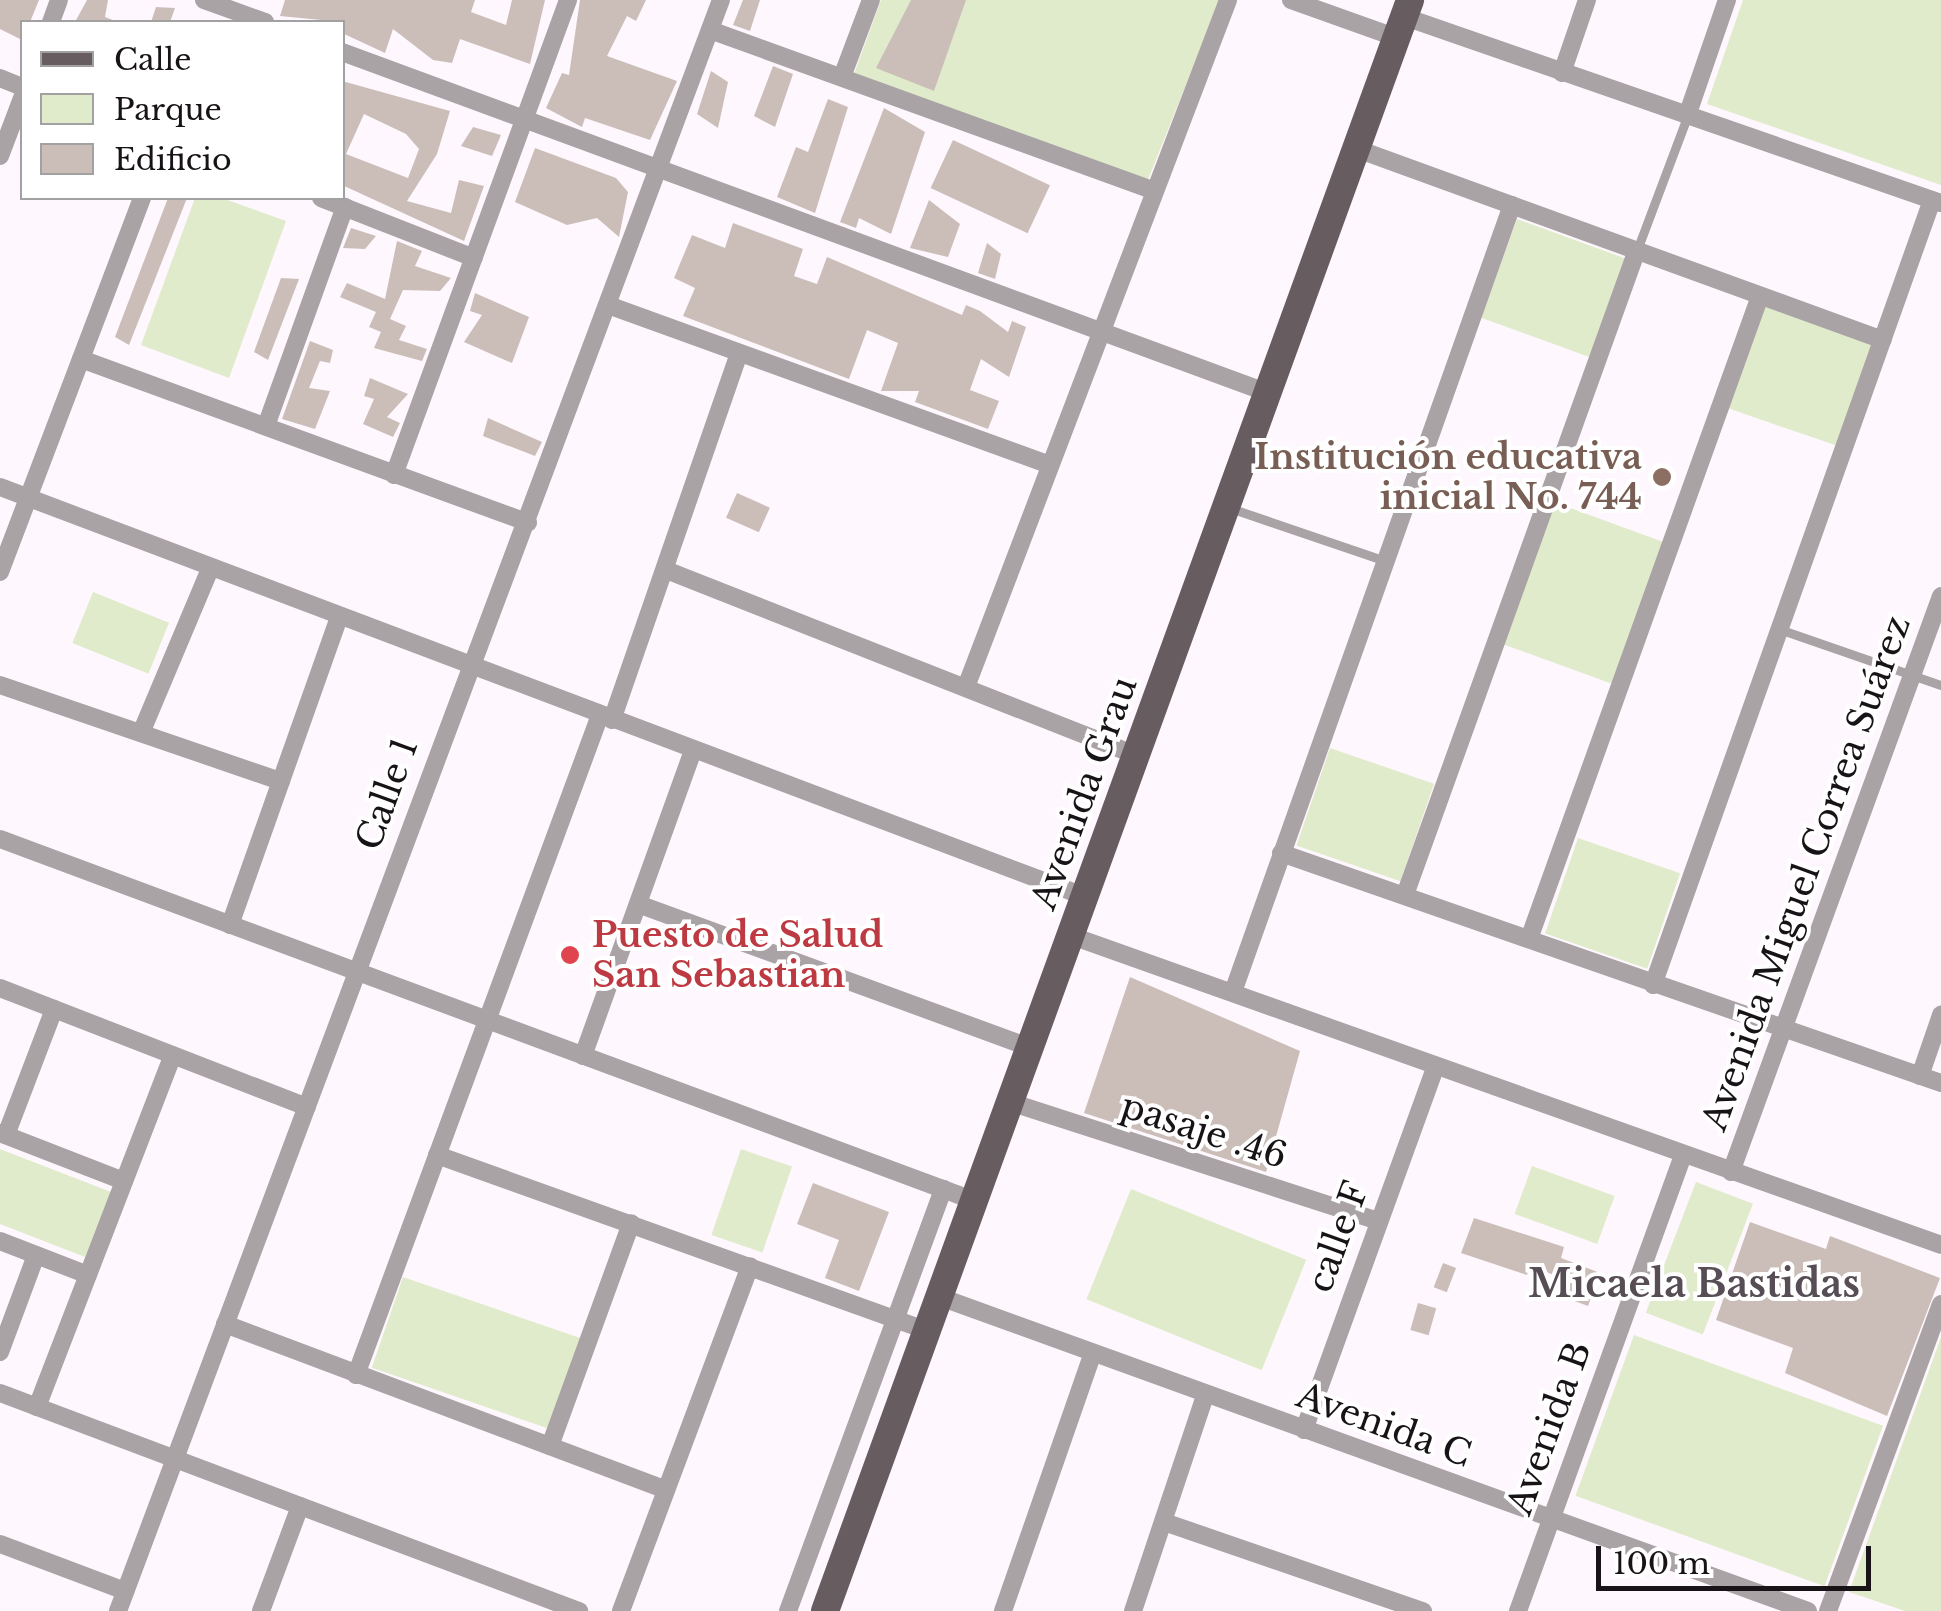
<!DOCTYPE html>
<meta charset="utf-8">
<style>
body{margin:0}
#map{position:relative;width:1941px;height:1611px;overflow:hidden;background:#fff7fe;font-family:"Libre Baskerville",serif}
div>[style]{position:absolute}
.green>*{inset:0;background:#e0ebcb;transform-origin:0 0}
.building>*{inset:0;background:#cbbeb9;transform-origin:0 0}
.service>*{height:9px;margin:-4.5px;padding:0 4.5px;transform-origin:4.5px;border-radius:4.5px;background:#a9a3a5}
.minor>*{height:18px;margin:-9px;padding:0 9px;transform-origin:9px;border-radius:9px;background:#a9a3a5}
.primary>*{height:28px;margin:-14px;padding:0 14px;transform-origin:14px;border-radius:14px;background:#675d61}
.dots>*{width:28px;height:28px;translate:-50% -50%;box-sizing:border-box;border:5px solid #fff;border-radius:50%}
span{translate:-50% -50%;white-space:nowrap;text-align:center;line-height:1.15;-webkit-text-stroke:8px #fff;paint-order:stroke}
.education-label{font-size:35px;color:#785e54;font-weight:700}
.right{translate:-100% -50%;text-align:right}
.street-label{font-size:35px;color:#171316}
.health-label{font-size:35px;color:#be3a42;font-weight:700}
.left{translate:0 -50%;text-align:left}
.neighbourhood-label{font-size:38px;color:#564d55;font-weight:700}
.legend{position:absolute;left:20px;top:20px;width:325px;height:180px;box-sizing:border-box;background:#fff;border:2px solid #a2a1a2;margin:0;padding:12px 18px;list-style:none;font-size:30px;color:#171316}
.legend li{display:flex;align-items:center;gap:20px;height:50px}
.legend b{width:50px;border:2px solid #a2a1a2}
.scale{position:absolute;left:1596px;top:1546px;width:275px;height:45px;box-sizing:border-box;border:5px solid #171316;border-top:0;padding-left:12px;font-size:30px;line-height:35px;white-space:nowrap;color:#171316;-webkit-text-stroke:8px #fff;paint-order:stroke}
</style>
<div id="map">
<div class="green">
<i style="clip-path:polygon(881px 0,1220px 0,1145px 187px,854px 74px)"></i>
<i style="clip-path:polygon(1743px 0,1941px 0,1941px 185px,1707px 104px)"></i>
<i style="clip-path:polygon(195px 198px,222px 198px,286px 221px,229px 378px,141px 345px)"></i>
<i style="left:1517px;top:219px;width:116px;height:105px;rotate:20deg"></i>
<i style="left:1763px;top:305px;width:116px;height:109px;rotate:19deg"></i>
<i style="left:1551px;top:501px;width:127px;height:151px;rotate:20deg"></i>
<i style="left:93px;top:592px;width:82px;height:55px;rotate:22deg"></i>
<i style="left:1330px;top:748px;width:110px;height:103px;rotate:19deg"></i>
<i style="left:1578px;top:838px;width:108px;height:101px;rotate:19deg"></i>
<i style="clip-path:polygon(0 1149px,111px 1192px,85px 1257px,0 1224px)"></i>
<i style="left:741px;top:1149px;width:54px;height:91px;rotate:19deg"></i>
<i style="left:1532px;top:1166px;width:88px;height:51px;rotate:20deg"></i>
<i style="left:1696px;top:1182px;width:61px;height:140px;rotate:21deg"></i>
<i style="left:1131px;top:1189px;width:189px;height:119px;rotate:22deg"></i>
<i style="left:403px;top:1277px;width:189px;height:96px;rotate:19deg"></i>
<i style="left:1634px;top:1335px;width:265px;height:171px;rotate:20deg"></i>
<i style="clip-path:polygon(1941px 1337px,1941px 1611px,1905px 1611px,1849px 1592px)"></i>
</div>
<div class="building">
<i style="clip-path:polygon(0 0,39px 0,30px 22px,22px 22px,22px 40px,0 29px)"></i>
<i style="clip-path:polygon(87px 0,108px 0,105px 17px,118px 22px,75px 22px)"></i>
<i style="clip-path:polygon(285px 0,475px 0,471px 12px,506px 25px,512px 0,545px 0,530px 64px,460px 39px,452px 63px,433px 60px,393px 29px,385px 53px,342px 33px,342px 22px,280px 16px)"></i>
<i style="clip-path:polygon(580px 0,646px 0,636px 21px,627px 16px,607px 56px,677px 81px,650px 140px,585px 118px,582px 127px,546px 108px,562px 73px,569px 75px)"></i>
<i style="clip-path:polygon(743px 0,760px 0,750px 31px,733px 25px)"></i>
<i style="clip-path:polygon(911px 0,966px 0,934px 91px,876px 68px)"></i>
<i style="clip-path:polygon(156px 7px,175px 8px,170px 22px,151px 22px)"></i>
<i style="clip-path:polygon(773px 66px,793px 74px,775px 127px,754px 116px)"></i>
<i style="clip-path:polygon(711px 71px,728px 82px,718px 128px,697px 114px)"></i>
<i style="clip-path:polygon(evenodd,342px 81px,450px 111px,437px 154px,407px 201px,451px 213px,459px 180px,484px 186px,464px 241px,342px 185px,342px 81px,364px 114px,406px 134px,419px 149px,408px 178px,346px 154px,364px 114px)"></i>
<i style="clip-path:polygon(828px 99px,848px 107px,815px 213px,777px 197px,796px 147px,808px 152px)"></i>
<i style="clip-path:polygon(884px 108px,925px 132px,891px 234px,859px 218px,856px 228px,840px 222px)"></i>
<i style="clip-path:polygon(473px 127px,501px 135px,492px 156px,461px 146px)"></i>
<i style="left:953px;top:140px;width:107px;height:53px;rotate:25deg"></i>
<i style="clip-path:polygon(535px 148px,616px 178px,628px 192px,619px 237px,597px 218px,567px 225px,515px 202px)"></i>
<i style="clip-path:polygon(168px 198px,187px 198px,129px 345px,115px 337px)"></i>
<i style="clip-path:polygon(929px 200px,960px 224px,948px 257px,910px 248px)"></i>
<i style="clip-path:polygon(733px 223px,803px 249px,794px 276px,817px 284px,827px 257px,962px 315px,966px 305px,980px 311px,1008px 332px,1012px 321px,1026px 327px,1009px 377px,981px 359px,970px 390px,999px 401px,988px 429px,915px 402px,919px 391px,881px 391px,898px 343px,867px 330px,849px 379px,683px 316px,695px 288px,674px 278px,692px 235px,725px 248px)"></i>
<i style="clip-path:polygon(351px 228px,376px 236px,365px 249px,343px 248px)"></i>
<i style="clip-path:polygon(397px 241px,422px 251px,415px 266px,451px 278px,440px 291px,403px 290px,390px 319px,406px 326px,399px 340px,427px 349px,422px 361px,374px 348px,381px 332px,369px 327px,376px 312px,340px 297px,347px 283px,385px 299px)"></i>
<i style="clip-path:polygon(987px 243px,1001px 254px,995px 279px,978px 273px)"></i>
<i style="clip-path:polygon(281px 278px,299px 279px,268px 360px,254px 352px)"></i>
<i style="clip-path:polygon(475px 293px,529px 317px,512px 363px,464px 342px,482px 315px,470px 311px)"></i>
<i style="clip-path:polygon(310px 341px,333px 350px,330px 363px,320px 361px,309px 388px,330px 391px,315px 429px,282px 419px)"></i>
<i style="clip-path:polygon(370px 378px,408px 394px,387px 417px,400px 423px,393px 437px,363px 424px,374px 399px,364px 396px)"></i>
<i style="clip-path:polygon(488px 418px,542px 442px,535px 456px,483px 436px)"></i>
<i style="left:737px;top:493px;width:36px;height:27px;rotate:24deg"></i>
<i style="clip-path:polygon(1130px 977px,1300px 1051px,1266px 1172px,1084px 1113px)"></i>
<i style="clip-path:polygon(813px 1183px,889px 1212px,859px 1291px,825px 1278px,839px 1240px,797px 1224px)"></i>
<i style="clip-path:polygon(1474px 1218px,1564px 1247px,1561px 1258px,1600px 1273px,1588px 1306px,1564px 1297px,1570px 1282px,1544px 1271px,1529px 1266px,1527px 1275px,1461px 1253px)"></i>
<i style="clip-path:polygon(1750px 1222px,1826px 1249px,1830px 1236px,1940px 1278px,1887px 1416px,1785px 1373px,1793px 1348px,1716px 1320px)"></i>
<i style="left:1443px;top:1263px;width:14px;height:26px;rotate:21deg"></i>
<i style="left:1418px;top:1303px;width:19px;height:28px;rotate:16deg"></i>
</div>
<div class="service">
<i style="left:1637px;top:250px;width:142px;rotate:-69.4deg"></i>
<i style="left:1230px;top:508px;width:162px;rotate:18.8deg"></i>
<i style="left:1779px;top:629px;width:171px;rotate:19.1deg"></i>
</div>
<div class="minor">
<i style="left:204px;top:0;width:65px;rotate:19.8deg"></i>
<i style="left:1291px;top:0;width:113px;rotate:19.7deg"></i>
<i style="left:1405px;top:17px;width:567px;rotate:19.14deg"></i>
<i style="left:51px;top:22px;width:23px;rotate:-70deg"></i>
<i style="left:710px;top:30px;width:471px;rotate:19.9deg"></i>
<i style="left:342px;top:52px;width:990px;rotate:20.21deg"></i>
<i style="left:1562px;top:73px;width:77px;rotate:-71.1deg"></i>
<i style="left:842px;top:77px;width:82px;rotate:-69.4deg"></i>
<i style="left:0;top:78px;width:24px;rotate:22deg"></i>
<i style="left:1687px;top:116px;width:123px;rotate:-71deg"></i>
<i style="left:1360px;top:150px;width:556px;rotate:19.97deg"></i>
<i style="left:0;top:156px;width:62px;rotate:-69.2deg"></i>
<i style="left:321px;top:198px;width:164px;rotate:21.4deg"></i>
<i style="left:608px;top:305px;width:470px;rotate:19.9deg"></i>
<i style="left:81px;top:359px;width:476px;rotate:20.1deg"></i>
<i style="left:266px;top:426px;width:233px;rotate:-70.2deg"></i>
<i style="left:394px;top:475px;width:506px;rotate:-69.88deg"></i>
<i style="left:0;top:487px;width:1161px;rotate:20.68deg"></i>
<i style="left:666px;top:570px;width:507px;rotate:21.51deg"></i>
<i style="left:0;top:572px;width:400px;rotate:-69.2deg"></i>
<i style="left:0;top:685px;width:297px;rotate:18.9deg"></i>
<i style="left:966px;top:687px;width:735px;rotate:-69.12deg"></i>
<i style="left:612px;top:720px;width:385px;rotate:-70.9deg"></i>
<i style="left:141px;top:733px;width:178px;rotate:-67.2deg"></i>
<i style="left:0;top:839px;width:1040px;rotate:20.37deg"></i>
<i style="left:1281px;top:853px;width:699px;rotate:19.21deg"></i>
<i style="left:1405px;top:895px;width:685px;rotate:-70.22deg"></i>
<i style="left:638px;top:904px;width:419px;rotate:20.1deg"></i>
<i style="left:230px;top:925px;width:327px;rotate:-70.5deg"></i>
<i style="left:1072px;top:936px;width:922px;rotate:19.57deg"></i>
<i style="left:1529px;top:939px;width:683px;rotate:-70.24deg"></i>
<i style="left:1653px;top:985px;width:833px;rotate:-70.43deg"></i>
<i style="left:0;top:988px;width:329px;rotate:21.2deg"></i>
<i style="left:1233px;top:992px;width:835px;rotate:-70.48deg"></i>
<i style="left:583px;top:1056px;width:325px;rotate:-70.2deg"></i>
<i style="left:1920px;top:1076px;width:65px;rotate:-71deg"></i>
<i style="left:1010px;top:1102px;width:387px;rotate:17.9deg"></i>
<i style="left:0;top:1133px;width:133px;rotate:21.2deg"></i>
<i style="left:6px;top:1135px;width:135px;rotate:-69.1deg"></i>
<i style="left:437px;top:1155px;width:522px;rotate:19.72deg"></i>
<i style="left:1731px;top:1172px;width:613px;rotate:-69.97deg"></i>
<i style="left:0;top:1241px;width:94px;rotate:21.1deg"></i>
<i style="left:940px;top:1297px;width:923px;rotate:19.89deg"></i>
<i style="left:225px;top:1324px;width:471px;rotate:20.6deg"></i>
<i style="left:0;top:1352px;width:103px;rotate:-69.6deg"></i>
<i style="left:356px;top:1375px;width:704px;rotate:-69.71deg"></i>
<i style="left:0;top:1393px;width:619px;rotate:20.63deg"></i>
<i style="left:37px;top:1407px;width:377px;rotate:-68.9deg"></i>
<i style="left:1304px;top:1430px;width:387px;rotate:-70.1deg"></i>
<i style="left:550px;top:1446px;width:237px;rotate:-70deg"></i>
<i style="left:1164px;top:1522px;width:274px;rotate:19deg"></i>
<i style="left:0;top:1544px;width:134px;rotate:20.6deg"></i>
<i style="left:118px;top:1611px;width:1720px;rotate:-69.48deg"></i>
<i style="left:261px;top:1611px;width:112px;rotate:-69.6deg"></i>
<i style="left:621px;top:1611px;width:368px;rotate:-69.5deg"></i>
<i style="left:788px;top:1611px;width:450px;rotate:-69.8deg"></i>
<i style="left:1003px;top:1611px;width:271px;rotate:-70.8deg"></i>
<i style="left:1133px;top:1611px;width:227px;rotate:-71.5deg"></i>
<i style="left:1518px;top:1611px;width:485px;rotate:-70.1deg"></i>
<i style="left:1828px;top:1611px;width:327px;rotate:-69.8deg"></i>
</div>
<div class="primary">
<i style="left:825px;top:1611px;width:1714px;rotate:-70.04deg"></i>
</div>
<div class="dots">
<i style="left:1662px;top:477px;background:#8d6e63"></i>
<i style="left:570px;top:955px;background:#e0444e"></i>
</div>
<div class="education-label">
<span class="right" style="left:1642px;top:477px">Institución educativa<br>inicial No. 744</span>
</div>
<div class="street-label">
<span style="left:1084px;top:793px;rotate:-70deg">Avenida Grau</span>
<span style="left:387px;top:794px;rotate:-70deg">Calle 1</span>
<span style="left:1806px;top:873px;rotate:-70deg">Avenida Miguel Correa Suárez</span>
<span style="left:1204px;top:1131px;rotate:18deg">pasaje .46</span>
<span style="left:1338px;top:1237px;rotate:-70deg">calle F</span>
<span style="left:1384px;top:1425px;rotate:20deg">Avenida C</span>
<span style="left:1549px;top:1428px;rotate:-70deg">Avenida B</span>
</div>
<div class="health-label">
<span class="left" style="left:592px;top:955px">Puesto de Salud<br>San Sebastian</span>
</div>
<div class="neighbourhood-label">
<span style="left:1694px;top:1284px">Micaela Bastidas</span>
</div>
<ul class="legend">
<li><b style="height:12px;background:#675d61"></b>Calle</li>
<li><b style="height:28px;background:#e0ebcb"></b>Parque</li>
<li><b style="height:28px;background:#cbbeb9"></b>Edificio</li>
</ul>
<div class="scale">100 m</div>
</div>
